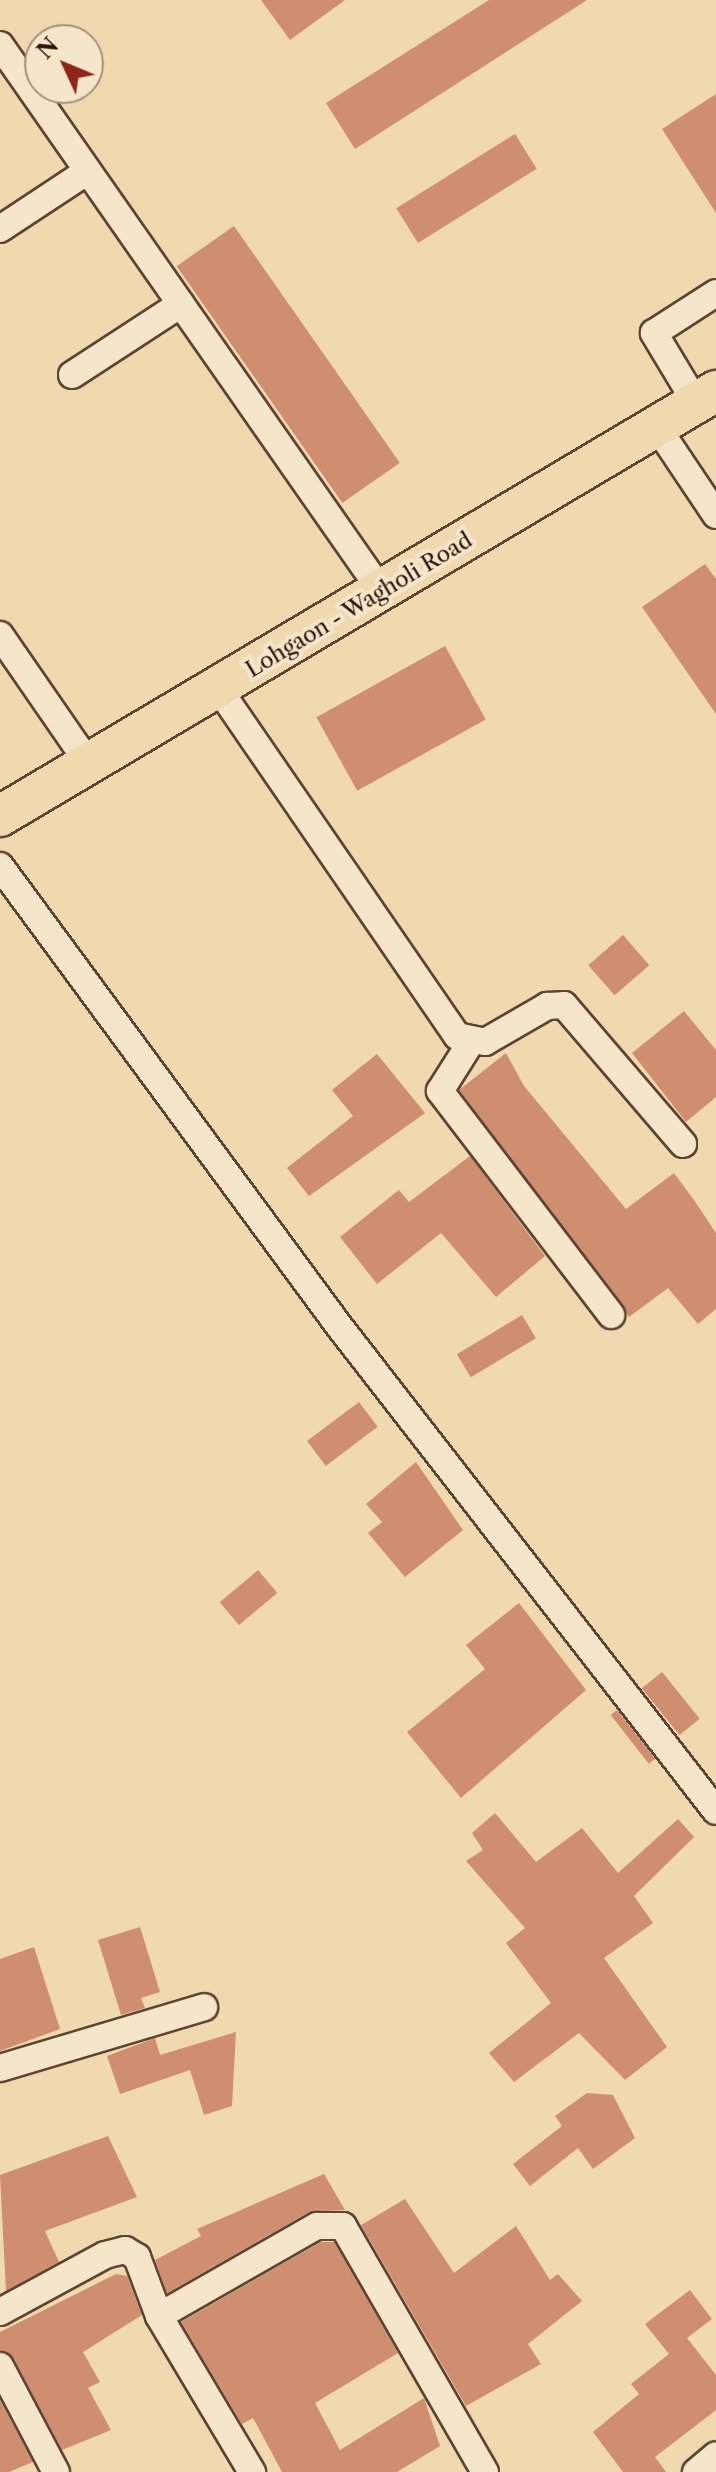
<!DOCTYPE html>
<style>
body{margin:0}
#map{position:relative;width:716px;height:2472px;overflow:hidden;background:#f0d8af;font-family:"Libre Caslon Text",serif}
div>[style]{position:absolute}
.building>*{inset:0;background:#d08e70;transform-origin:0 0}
.roads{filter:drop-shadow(2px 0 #5f4432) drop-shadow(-2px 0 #5f4432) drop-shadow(0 2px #5f4432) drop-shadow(0 -2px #5f4432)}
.street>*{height:26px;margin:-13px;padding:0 13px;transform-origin:13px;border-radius:13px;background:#f5e6cb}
.primary>*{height:40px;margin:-20px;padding:0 20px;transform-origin:20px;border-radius:20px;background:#f0d8af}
span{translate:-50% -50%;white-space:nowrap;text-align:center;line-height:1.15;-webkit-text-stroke:8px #f5e6cb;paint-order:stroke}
.street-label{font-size:22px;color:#2f1308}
.north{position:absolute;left:24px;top:24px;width:80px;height:80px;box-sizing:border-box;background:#f5e6cb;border:2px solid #a6927d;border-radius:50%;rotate:314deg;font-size:22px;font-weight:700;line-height:32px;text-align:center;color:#2f1308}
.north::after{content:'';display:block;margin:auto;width:28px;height:36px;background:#8f2418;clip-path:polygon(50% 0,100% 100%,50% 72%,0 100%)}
</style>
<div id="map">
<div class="building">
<i style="clip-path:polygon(261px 0,345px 0,290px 40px)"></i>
<i style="clip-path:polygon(489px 0,587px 0,355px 149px,326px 103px)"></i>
<i style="clip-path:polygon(716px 94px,716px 213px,662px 129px)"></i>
<i style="left:515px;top:134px;width:41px;height:140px;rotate:58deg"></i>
<i style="left:234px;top:226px;width:289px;height:70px;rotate:55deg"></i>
<i style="clip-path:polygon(705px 564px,716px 579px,716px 714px,642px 607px)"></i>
<i style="left:445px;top:646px;width:84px;height:147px;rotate:61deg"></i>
<i style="left:623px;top:935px;width:40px;height:46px;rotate:49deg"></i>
<i style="clip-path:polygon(684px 1011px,716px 1050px,716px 1097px,686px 1122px,632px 1053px)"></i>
<i style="clip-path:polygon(506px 1053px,524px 1086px,626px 1209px,674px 1173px,694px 1200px,716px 1233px,716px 1309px,698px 1324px,668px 1288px,629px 1317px,459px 1090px)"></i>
<i style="clip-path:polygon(377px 1054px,425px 1113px,309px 1196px,287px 1168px,353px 1116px,332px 1090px)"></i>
<i style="clip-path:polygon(470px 1156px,545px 1256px,496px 1297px,441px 1233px,377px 1284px,340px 1237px,399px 1190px,409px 1202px)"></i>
<i style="left:522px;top:1315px;width:27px;height:76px;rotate:59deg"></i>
<i style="left:359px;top:1402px;width:31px;height:65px;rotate:53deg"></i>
<i style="clip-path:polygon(416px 1462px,463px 1530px,405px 1577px,368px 1533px,382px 1522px,366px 1504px)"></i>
<i style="left:258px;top:1570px;width:30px;height:50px;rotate:50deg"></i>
<i style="clip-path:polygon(519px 1603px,586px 1690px,461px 1798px,407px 1732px,485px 1669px,466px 1645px)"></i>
<i style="left:662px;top:1672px;width:60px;height:26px;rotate:51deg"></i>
<i style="left:617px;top:1710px;width:62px;height:8px;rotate:52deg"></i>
<i style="clip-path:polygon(495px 1813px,536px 1862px,582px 1828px,618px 1873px,678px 1819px,694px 1837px,634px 1896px,653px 1923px,604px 1958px,667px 2047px,625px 2080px,579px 2033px,514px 2082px,489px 2053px,551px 2003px,506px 1943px,525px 1928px,466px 1861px,483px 1850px,472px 1833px)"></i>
<i style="clip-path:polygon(140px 1927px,160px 1992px,141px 1998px,145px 2008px,121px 2015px,98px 1940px)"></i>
<i style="clip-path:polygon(34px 1947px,60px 2029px,0 2051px,0 1959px)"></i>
<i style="clip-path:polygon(236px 2032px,232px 2106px,204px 2115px,190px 2070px,120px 2094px,107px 2056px,155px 2038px,160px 2055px)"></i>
<i style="clip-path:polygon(587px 2093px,613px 2095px,635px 2138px,593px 2169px,578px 2148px,530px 2186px,513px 2164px,562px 2126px,555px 2116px)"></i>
<i style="clip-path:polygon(108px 2136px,137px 2197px,45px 2231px,59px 2262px,6px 2291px,0 2175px)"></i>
<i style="clip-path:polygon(324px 2174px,345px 2210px,309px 2212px,167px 2293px,155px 2260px,201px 2236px,197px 2229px)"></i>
<i style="clip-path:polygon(405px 2199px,454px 2273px,516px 2226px,550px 2280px,558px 2274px,582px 2301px,528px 2344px,541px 2364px,466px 2406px,361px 2225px)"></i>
<i style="clip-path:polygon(321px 2242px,334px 2242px,398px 2353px,315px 2403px,340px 2450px,424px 2398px,440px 2446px,397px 2472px,282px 2472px,253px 2418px,242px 2424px,181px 2322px)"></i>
<i style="clip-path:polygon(116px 2274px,127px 2276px,142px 2315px,83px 2352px,100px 2382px,88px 2388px,111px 2430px,62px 2450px,14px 2359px,0 2350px,0 2332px)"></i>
<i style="clip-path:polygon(690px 2290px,712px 2319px,687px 2338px,716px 2375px,716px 2410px,655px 2457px,666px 2472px,623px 2472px,593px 2432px,639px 2394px,631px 2384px,669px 2354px,645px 2324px)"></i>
<i style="clip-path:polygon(0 2400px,33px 2462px,9px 2472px,0 2472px)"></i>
</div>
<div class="roads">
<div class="street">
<i style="left:0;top:45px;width:667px;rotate:55.07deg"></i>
<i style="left:0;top:229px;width:105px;rotate:-33.4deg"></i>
<i style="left:72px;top:375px;width:130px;rotate:-33.1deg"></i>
<i style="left:696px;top:403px;width:82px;rotate:-121deg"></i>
<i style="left:654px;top:333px;width:74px;rotate:-32.8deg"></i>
<i style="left:657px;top:427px;width:106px;rotate:56.2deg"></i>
<i style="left:0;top:635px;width:157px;rotate:55.4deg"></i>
<i style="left:218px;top:688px;width:422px;rotate:55.5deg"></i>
<i style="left:457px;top:1036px;width:29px;rotate:12deg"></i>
<i style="left:485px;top:1042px;width:72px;rotate:-30.1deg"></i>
<i style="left:547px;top:1006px;width:17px;rotate:-3deg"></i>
<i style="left:564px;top:1005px;width:183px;rotate:49.4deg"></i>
<i style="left:0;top:866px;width:571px;rotate:53.61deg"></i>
<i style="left:339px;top:1326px;width:614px;rotate:52.14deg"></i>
<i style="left:471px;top:1042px;width:58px;rotate:122.3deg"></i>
<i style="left:440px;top:1091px;width:282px;rotate:52.6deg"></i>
<i style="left:0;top:2068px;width:213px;rotate:-16.6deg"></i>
<i style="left:0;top:2312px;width:119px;rotate:-28.5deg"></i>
<i style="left:105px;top:2255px;width:21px;rotate:-14deg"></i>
<i style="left:125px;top:2250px;width:14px;rotate:30deg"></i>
<i style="left:137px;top:2257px;width:63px;rotate:69.6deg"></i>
<i style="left:159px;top:2316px;width:182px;rotate:59.2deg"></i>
<i style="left:159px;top:2316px;width:182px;rotate:-29.7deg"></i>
<i style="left:317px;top:2226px;width:26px"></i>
<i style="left:343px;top:2226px;width:284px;rotate:60deg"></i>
<i style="left:0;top:2366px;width:120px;rotate:62.2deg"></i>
<i style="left:696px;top:2472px;width:26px;rotate:-40deg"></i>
</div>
<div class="primary">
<i style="left:0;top:816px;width:833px;rotate:-30.69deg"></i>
</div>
</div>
<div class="street-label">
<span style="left:359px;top:605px;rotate:-31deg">Lohgaon - Wagholi Road</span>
</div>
<div class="north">N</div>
</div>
